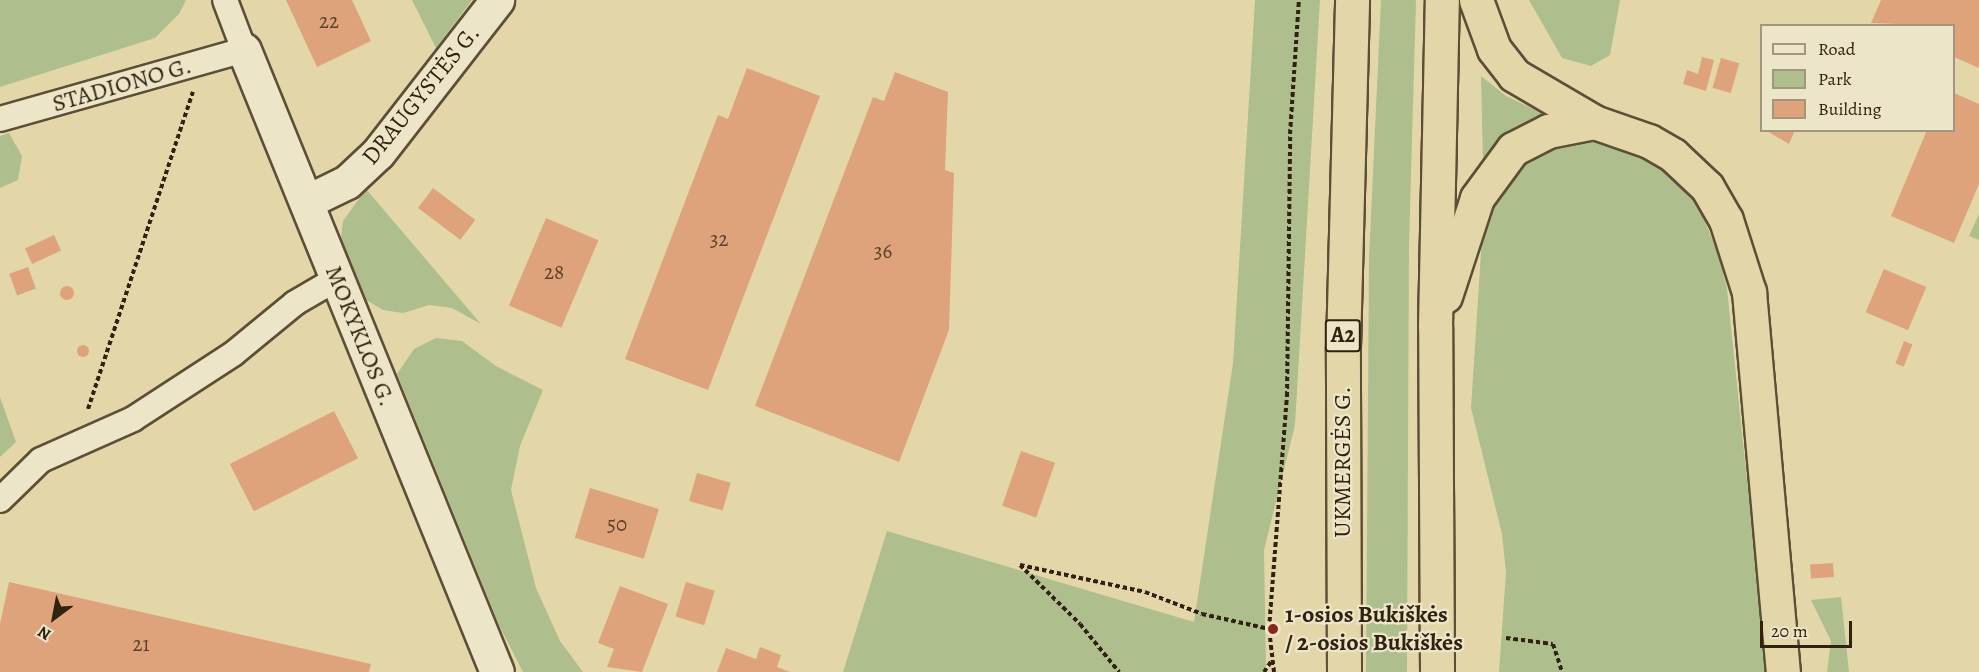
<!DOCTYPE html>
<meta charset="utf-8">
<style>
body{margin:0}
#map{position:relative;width:1979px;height:672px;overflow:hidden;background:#e3d7aa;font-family:Alegreya,serif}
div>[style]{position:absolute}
.green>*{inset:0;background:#aebf8d}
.building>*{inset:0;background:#dea37b;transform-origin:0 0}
.round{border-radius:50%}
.path>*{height:4px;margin-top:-2px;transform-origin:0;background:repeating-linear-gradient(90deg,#312110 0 4.5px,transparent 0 7.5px)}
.roads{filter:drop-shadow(2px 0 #5e4e36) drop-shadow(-2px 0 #5e4e36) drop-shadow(0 2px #5e4e36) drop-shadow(0 -2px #5e4e36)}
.street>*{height:24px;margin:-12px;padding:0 12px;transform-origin:12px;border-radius:12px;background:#ede5c8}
.secondary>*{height:33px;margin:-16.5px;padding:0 16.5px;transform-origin:16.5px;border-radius:16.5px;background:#ede5c8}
.highway>*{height:33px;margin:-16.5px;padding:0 16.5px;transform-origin:16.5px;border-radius:16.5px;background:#e3d7aa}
.dots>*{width:16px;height:16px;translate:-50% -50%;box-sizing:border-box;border:3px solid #ede5c8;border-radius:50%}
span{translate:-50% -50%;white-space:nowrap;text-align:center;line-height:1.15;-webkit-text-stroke:4.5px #ede5c8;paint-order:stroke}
.number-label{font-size:21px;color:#5c422b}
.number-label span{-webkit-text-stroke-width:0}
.shield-label span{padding:2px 4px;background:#ede5c8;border:2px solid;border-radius:4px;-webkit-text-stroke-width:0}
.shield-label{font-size:22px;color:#312110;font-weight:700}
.street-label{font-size:24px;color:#312110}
.poi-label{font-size:24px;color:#312110;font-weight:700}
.left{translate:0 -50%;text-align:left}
.legend{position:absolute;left:1760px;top:24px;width:195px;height:108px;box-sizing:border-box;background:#ede5c8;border:2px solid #a2977e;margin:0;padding:8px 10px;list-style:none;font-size:18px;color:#312110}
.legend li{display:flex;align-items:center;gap:12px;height:30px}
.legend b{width:30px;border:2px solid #a2977e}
.north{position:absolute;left:24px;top:588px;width:60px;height:60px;-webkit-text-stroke:4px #ede5c8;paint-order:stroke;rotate:212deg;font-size:16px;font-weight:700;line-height:24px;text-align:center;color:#312110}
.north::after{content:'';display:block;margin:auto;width:21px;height:27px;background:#312110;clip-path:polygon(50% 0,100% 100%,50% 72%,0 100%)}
.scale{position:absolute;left:1760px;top:621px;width:92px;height:27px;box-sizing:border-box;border:3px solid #312110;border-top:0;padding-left:8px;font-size:18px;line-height:21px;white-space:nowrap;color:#312110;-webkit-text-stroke:4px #ede5c8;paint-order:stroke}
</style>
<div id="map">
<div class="green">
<i style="clip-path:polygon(0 0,186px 0,179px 14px,155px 38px,0 87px)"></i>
<i style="clip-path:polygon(412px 0,472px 0,436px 48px)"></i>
<i style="clip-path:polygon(1255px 0,1320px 0,1295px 425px,1264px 550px,1266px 672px,843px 672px,887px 531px,1194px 622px,1233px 363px)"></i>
<i style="clip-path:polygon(1381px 0,1416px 0,1409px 244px,1407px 672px,1366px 672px,1369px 259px)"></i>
<i style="clip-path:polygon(1529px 0,1620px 0,1610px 55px,1591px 66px,1562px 58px)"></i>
<i style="clip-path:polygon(1481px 76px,1506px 96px,1550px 117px,1483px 164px)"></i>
<i style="clip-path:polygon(9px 133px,22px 156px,18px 180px,0 188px,0 136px)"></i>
<i style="clip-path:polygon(1592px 140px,1644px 157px,1684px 186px,1699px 206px,1720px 259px,1727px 289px,1767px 672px,1499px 672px,1506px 572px,1502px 534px,1471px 408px,1482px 237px,1487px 215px,1519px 167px,1541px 151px,1565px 142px)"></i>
<i style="clip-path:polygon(366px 189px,481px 324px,452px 308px,429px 305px,403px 313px,383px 310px,358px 295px,340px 246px,343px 221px)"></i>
<i style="clip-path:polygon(1979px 214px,1979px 240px,1969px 236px)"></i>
<i style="clip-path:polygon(436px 338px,462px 341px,496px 366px,543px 390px,520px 446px,511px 490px,536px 588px,560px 641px,583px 672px,523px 672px,499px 625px,397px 374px,414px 349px)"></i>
<i style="clip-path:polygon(0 397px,16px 442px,0 457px)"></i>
<i style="clip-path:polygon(1841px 597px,1849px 672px,1827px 672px,1831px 641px,1811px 600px)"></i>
</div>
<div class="building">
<i style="clip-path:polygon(286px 0,352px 0,371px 41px,317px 67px)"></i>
<i style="clip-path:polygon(1881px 0,1979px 0,1979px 68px,1954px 57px,1954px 26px,1871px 23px)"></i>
<i style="clip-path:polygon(1702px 57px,1714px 60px,1706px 91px,1683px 84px,1687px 70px,1698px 74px)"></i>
<i style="left:1721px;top:58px;width:19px;height:31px;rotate:16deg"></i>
<i style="clip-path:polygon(747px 68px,820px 96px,708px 390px,625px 359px,718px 115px,728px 119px)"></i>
<i style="clip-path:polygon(895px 72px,948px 92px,945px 170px,954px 173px,949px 330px,899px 462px,755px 406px,873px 97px,884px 101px)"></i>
<i style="clip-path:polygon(1954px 93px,1979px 104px,1979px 184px,1954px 243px,1891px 216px,1927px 130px,1954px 130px)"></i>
<i style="clip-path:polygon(1765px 130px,1795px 130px,1789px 144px)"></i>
<i style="left:433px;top:188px;width:53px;height:25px;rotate:37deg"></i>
<i style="left:546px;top:218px;width:57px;height:95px;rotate:23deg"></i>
<i style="left:54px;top:235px;width:17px;height:32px;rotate:65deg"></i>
<i style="left:28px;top:267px;width:23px;height:20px;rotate:70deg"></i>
<i style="left:1884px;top:269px;width:46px;height:47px;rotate:23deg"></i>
<i class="round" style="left:60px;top:286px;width:14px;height:14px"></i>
<i style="left:1904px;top:341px;width:9px;height:24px;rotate:21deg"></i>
<i class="round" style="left:77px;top:345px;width:12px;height:12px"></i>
<i style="left:334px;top:411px;width:53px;height:117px;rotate:63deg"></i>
<i style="left:1021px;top:451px;width:36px;height:58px;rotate:19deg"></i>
<i style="left:697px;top:473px;width:35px;height:29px;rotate:16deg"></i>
<i style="left:590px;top:488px;width:72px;height:52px;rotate:17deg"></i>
<i style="left:1833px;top:563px;width:14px;height:23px;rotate:86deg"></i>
<i style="clip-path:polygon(9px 582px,371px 664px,369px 672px,0 672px,0 624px)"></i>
<i style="left:686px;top:582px;width:30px;height:36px;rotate:17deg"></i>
<i style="clip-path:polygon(620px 586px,668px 604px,642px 672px,607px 667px,614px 649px,598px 643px)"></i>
<i style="clip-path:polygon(760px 647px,781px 655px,777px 667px,790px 672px,717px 672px,726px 648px,756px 659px)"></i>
</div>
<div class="path">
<i style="left:88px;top:409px;width:334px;rotate:-71.7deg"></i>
<i style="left:1020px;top:565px;width:128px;rotate:12.2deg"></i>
<i style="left:1145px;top:592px;width:61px;rotate:21.1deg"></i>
<i style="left:1202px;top:614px;width:69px;rotate:12.6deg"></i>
<i style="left:1020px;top:565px;width:84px;rotate:44.5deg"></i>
<i style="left:1080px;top:624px;width:62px;rotate:50.9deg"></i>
<i style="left:1506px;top:638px;width:47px;rotate:7.3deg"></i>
<i style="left:1553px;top:644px;width:29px;rotate:72deg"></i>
<i style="left:1264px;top:672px;width:14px;rotate:-56deg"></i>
<i style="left:1274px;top:672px;width:43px;rotate:-96.6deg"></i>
<i style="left:1269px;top:629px;width:234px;rotate:-85.6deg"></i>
<i style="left:1287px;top:396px;width:262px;rotate:-89.3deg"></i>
<i style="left:1290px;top:134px;width:134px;rotate:-86.2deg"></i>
</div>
<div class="roads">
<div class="street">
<i style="left:0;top:119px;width:254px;rotate:-15.8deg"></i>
<i style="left:244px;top:50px;width:53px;rotate:-110.8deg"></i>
<i style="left:0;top:500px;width:57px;rotate:-44.3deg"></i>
<i style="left:41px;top:460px;width:101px;rotate:-24deg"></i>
<i style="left:133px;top:419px;width:119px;rotate:-33deg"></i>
<i style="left:233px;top:354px;width:80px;rotate:-39.4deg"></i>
<i style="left:295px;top:303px;width:48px;rotate:-30.3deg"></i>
</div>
<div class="secondary">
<i style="left:244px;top:50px;width:671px;rotate:67.87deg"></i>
<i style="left:308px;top:201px;width:43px;rotate:-26deg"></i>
<i style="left:347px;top:182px;width:42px;rotate:-43.1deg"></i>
<i style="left:378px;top:153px;width:194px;rotate:-52.1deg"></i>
</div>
<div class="highway">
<i style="left:1476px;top:0;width:52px;rotate:69.8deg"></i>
<i style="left:1494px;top:49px;width:33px;rotate:52deg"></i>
<i style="left:1514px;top:75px;width:93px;rotate:30.4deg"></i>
<i style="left:1594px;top:122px;width:58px;rotate:19.1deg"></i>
<i style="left:1649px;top:141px;width:28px;rotate:30deg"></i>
<i style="left:1673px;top:155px;width:47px;rotate:43.3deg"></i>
<i style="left:1707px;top:187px;width:38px;rotate:60deg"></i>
<i style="left:1726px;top:220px;width:76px;rotate:72.3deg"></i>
<i style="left:1749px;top:292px;width:382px;rotate:84.9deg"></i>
<i style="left:1445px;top:296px;width:103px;rotate:-71.9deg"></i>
<i style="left:1477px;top:198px;width:61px;rotate:-53.7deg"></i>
<i style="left:1513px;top:149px;width:39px;rotate:-27deg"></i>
<i style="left:1548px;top:131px;width:47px;rotate:-11.1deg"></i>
<i style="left:1344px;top:672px;width:325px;rotate:-90.2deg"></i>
<i style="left:1343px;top:347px;width:347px;rotate:-88.5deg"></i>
<i style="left:1437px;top:672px;width:346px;rotate:-90.3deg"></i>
<i style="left:1435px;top:326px;width:326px;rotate:-88.8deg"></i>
</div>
</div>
<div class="dots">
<i style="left:1273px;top:629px;background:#8f2418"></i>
</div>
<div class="number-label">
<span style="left:329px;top:21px">22</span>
<span style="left:719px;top:239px">32</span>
<span style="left:883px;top:251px">36</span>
<span style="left:554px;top:272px">28</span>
<span style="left:617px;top:524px">50</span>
<span style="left:141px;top:644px">21</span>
</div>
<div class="shield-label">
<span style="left:1343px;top:336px">A2</span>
</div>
<div class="street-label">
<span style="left:122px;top:85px;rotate:-16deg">STADIONO G.</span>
<span style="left:421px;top:95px;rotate:-51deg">DRAUGYSTĖS G.</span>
<span style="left:360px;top:336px;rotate:68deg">MOKYKLOS G.</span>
<span style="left:1343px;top:462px;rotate:-90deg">UKMERGĖS G.</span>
</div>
<div class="poi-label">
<span class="left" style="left:1285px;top:629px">1-osios Bukiškės<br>/ 2-osios Bukiškės</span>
</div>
<ul class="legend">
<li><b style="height:8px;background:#ede5c8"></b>Road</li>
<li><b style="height:16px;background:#aebf8d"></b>Park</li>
<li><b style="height:16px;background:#dea37b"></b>Building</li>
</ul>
<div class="north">N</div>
<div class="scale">20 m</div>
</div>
